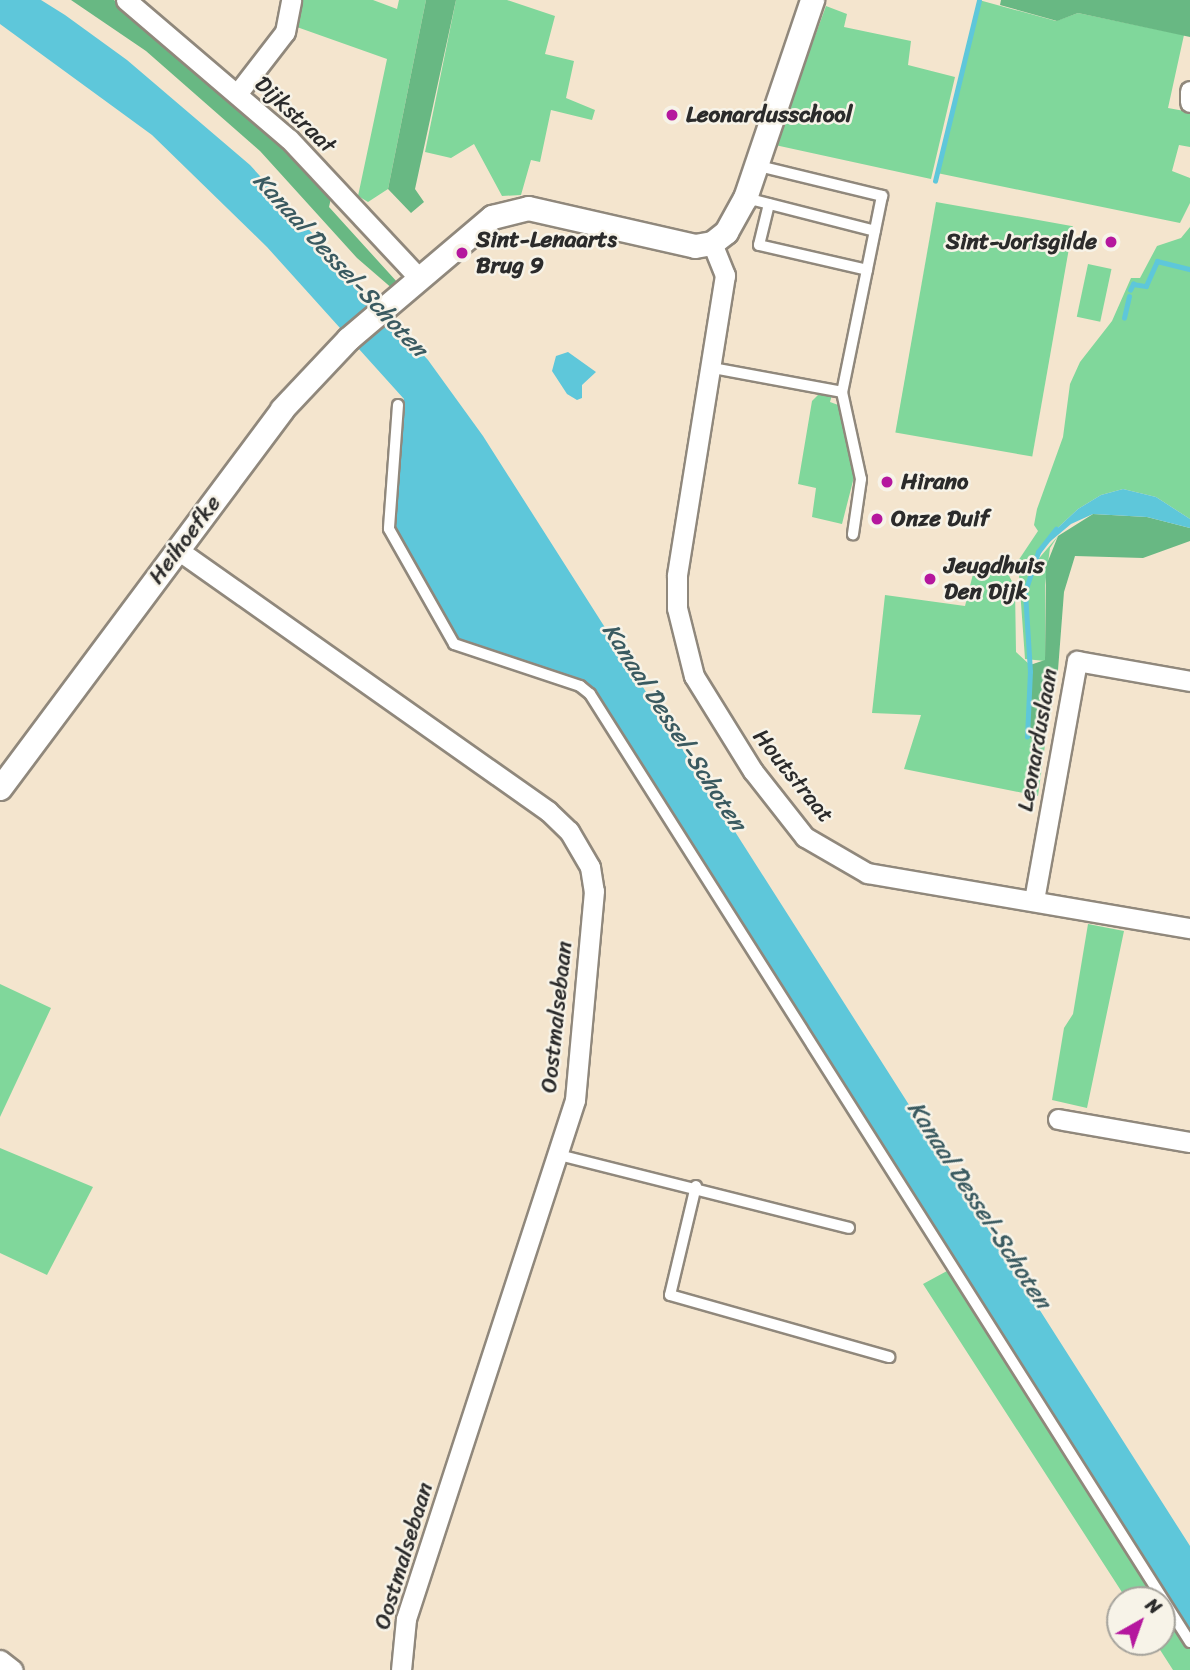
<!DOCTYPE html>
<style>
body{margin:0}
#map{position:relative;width:1190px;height:1670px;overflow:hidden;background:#f4e5ce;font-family:Sriracha,sans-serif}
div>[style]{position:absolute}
.green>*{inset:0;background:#80d79b;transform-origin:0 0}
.forest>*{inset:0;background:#68b883}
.water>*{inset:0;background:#5ec7da}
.stream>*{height:4.5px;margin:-2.25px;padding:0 2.25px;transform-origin:2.25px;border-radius:2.25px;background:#5ec7da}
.roads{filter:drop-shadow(2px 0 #90887c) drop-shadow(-2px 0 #90887c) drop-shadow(0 2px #90887c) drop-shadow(0 -2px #90887c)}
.service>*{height:10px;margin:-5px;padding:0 5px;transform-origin:5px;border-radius:5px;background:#fff}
.minor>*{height:19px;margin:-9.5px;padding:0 9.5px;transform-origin:9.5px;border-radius:9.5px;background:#fff}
.tertiary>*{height:23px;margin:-11.5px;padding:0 11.5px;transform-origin:11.5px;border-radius:11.5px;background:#fff}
.dots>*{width:19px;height:19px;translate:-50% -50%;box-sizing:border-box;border:4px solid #f7f3e8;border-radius:50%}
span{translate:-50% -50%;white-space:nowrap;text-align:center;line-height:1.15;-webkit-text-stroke:5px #f7f3e8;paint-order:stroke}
.street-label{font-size:23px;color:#2b2b2b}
.poi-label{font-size:23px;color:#2b2b2b;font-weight:700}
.left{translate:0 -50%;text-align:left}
.right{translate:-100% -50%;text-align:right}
.water-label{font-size:24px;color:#3a5a60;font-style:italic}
.north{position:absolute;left:1106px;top:1586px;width:70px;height:70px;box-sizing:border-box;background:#f7f3e8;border:2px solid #a5a39c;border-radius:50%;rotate:40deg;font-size:19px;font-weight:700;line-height:28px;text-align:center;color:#2b2b2b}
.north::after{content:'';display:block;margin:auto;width:24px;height:32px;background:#b5179e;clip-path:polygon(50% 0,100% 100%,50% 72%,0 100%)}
</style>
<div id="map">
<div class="green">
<i style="clip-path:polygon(298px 0,373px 0,397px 9px,399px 0,426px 0,388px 189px,368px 202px,358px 196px,387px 59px,294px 26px)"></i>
<i style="clip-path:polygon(456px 0,507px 0,555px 16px,545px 54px,574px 61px,566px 98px,595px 110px,592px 120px,551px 110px,540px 162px,531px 160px,521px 195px,502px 196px,474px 144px,451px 158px,425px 152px)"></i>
<i style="clip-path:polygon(979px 0,1056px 21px,1078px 13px,1184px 35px,1168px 108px,1190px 112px,1190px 147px,1179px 145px,1172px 171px,1190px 178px,1190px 203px,1180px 223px,937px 173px)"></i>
<i style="clip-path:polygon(826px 6px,847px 14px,844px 27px,911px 41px,908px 65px,955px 77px,931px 179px,775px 145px)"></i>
<i style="left:936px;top:202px;width:139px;height:234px;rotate:10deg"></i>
<i style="clip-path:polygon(1190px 227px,1190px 519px,1156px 497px,1123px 489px,1101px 495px,1078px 509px,1049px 536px,1035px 563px,1058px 536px,1050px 548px,1045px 585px,1045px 661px,1025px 659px,1018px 561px,1038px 531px,1034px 525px,1037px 509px,1063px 437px,1070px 384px,1080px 362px,1112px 321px,1131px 278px,1140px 278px,1157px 246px,1181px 238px)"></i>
<i style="left:1088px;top:264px;width:24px;height:54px;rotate:12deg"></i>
<i style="clip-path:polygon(820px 393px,832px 395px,830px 402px,841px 406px,854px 477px,842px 524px,812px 517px,816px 488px,798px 484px,812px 401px)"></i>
<i style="clip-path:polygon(975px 566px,1007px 572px,1015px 587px,1016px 652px,1030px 665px,1027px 737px,1045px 745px,1038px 796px,904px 769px,921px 715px,872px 713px,885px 595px,965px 606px)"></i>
<i style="clip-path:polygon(1088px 924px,1124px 931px,1087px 1108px,1052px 1100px,1064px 1028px,1073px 1014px)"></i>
<i style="clip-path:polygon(0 984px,51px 1008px,0 1117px)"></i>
<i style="clip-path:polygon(0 1148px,93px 1187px,47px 1275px,0 1253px)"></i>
<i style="clip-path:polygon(958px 1265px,1190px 1632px,1190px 1670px,1173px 1670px,1155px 1642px,1162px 1642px,1162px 1600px,1127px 1600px,923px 1284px)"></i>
</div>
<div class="forest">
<i style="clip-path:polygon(71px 0,114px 0,283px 142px,332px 194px,329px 207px,398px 283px,394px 290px,357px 258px,260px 151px,146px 51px)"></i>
<i style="clip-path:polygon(426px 0,456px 0,415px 189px,424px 202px,411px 213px,388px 189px)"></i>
<i style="clip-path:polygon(1001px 0,1190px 0,1190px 37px,1078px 13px,1057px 21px,1000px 5px)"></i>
<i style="clip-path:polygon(1093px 514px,1147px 517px,1190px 528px,1190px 541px,1143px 558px,1075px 556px,1064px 592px,1058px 670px,1045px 745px,1027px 737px,1030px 665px,1045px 660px,1046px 566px,1058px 536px)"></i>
</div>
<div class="water">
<i style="clip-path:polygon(0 0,41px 0,65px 15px,127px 60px,250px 165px,428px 360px,483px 436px,1190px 1546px,1190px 1632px,587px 683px,455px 637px,392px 528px,404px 399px,267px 247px,152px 135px,0 24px)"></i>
<i style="clip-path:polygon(568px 352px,596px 372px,582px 385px,582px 398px,577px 400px,567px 394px,552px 371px,556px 356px)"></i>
<i style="clip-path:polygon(1123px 489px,1156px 497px,1190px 519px,1190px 528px,1147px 517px,1093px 514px,1071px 524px,1046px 545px,1031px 569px,1049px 536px,1078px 509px,1101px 495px)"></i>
</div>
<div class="stream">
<i style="left:935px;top:181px;width:185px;rotate:-76.3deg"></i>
<i style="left:1130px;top:290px;width:7px;rotate:-63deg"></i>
<i style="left:1133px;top:284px;width:13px;rotate:9deg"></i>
<i style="left:1146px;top:286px;width:27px;rotate:-66deg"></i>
<i style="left:1157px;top:261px;width:34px;rotate:14deg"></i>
<i style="left:1124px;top:318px;width:22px;rotate:-77deg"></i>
<i style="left:1027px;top:737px;width:65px;rotate:-87.4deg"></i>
<i style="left:1030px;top:672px;width:80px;rotate:-93.6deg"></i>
<i style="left:1025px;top:592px;width:42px;rotate:-72deg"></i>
<i style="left:1038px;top:552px;width:29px;rotate:-52deg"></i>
</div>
<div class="roads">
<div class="service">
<i style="left:755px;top:165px;width:131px;rotate:13.7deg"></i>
<i style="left:882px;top:196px;width:200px;rotate:101.5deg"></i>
<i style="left:746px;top:198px;width:133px;rotate:14.3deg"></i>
<i style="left:769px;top:204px;width:42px;rotate:103.7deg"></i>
<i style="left:759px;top:245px;width:111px;rotate:13deg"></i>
<i style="left:713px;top:368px;width:131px;rotate:10.5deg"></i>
<i style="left:842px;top:392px;width:89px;rotate:77.7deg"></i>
<i style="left:861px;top:479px;width:56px;rotate:98.3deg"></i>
<i style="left:398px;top:405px;width:124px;rotate:94.2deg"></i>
<i style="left:389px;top:529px;width:132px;rotate:60.5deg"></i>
<i style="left:454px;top:644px;width:133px;rotate:18.4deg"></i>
<i style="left:580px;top:686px;width:13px;rotate:39deg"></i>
<i style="left:590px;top:694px;width:1122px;rotate:57.67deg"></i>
<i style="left:559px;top:1155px;width:299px;rotate:14.1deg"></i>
<i style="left:696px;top:1186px;width:112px;rotate:103.4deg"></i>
<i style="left:670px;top:1295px;width:228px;rotate:15.8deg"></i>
</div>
<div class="minor">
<i style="left:126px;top:0;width:214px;rotate:40.5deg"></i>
<i style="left:289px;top:139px;width:190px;rotate:46.9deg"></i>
<i style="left:1190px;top:91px;width:11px;rotate:90deg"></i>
<i style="left:237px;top:94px;width:78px;rotate:-52.3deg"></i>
<i style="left:285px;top:32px;width:33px;rotate:-79deg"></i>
<i style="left:712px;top:243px;width:35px;rotate:68deg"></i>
<i style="left:725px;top:275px;width:305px;rotate:99.1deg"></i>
<i style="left:677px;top:576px;width:32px;rotate:90deg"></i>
<i style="left:677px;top:608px;width:70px;rotate:76deg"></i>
<i style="left:694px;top:676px;width:112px;rotate:58.2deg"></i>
<i style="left:753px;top:771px;width:84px;rotate:51.8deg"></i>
<i style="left:805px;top:837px;width:72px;rotate:30.1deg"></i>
<i style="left:867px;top:873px;width:328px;rotate:9.7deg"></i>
<i style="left:178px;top:550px;width:453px;rotate:35.2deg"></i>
<i style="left:548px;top:811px;width:29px;rotate:44deg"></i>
<i style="left:569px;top:831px;width:42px;rotate:59.7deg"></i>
<i style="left:590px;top:867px;width:24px;rotate:81deg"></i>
<i style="left:594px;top:891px;width:210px;rotate:95.2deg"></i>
<i style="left:575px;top:1100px;width:546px;rotate:108.04deg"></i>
<i style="left:406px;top:1619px;width:51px;rotate:95.6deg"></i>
<i style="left:1034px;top:900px;width:243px;rotate:-79.8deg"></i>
<i style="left:1077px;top:661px;width:115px;rotate:10deg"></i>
<i style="left:1058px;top:1119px;width:134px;rotate:9.9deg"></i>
<i style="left:0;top:1660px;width:16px;rotate:38deg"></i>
</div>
<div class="tertiary">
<i style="left:0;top:788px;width:472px;rotate:-53.3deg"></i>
<i style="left:282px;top:409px;width:96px;rotate:-46.7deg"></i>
<i style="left:348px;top:339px;width:189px;rotate:-40.3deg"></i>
<i style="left:492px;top:217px;width:37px;rotate:-14deg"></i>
<i style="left:528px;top:208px;width:171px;rotate:12.8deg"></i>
<i style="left:695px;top:246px;width:17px;rotate:-10deg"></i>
<i style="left:712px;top:243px;width:18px;rotate:-38deg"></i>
<i style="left:726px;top:232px;width:39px;rotate:-61deg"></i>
<i style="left:745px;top:198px;width:209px;rotate:-71.3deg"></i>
</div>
</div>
<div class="dots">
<i style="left:672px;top:115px;background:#b5179e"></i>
<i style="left:1111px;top:242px;background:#b5179e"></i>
<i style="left:462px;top:253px;background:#b5179e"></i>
<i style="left:887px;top:482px;background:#b5179e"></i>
<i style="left:877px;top:519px;background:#b5179e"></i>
<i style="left:930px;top:579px;background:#b5179e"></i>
</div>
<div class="street-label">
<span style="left:295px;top:115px;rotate:43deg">Dijkstraat</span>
<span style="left:185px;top:540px;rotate:-53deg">Heihoefke</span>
<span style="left:1038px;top:740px;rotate:-80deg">Leonarduslaan</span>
<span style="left:793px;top:776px;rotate:51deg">Houtstraat</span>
<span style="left:557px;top:1017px;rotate:-84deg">Oostmalsebaan</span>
<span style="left:404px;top:1556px;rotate:-73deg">Oostmalsebaan</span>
</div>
<div class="poi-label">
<span class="left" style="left:686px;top:115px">Leonardusschool</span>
<span class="left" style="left:476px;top:253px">Sint-Lenaarts<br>Brug 9</span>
<span class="right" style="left:1097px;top:242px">Sint-Jorisgilde</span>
<span class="left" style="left:901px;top:482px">Hirano</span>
<span class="left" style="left:891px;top:519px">Onze Duif</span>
<span class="left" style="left:944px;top:579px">Jeugdhuis<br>Den Dijk</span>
</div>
<div class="water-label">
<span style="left:340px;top:265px;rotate:47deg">Kanaal Dessel-Schoten</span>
<span style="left:674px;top:727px;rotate:57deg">Kanaal Dessel-Schoten</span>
<span style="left:979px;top:1205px;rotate:57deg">Kanaal Dessel-Schoten</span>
</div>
<div class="north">N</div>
</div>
